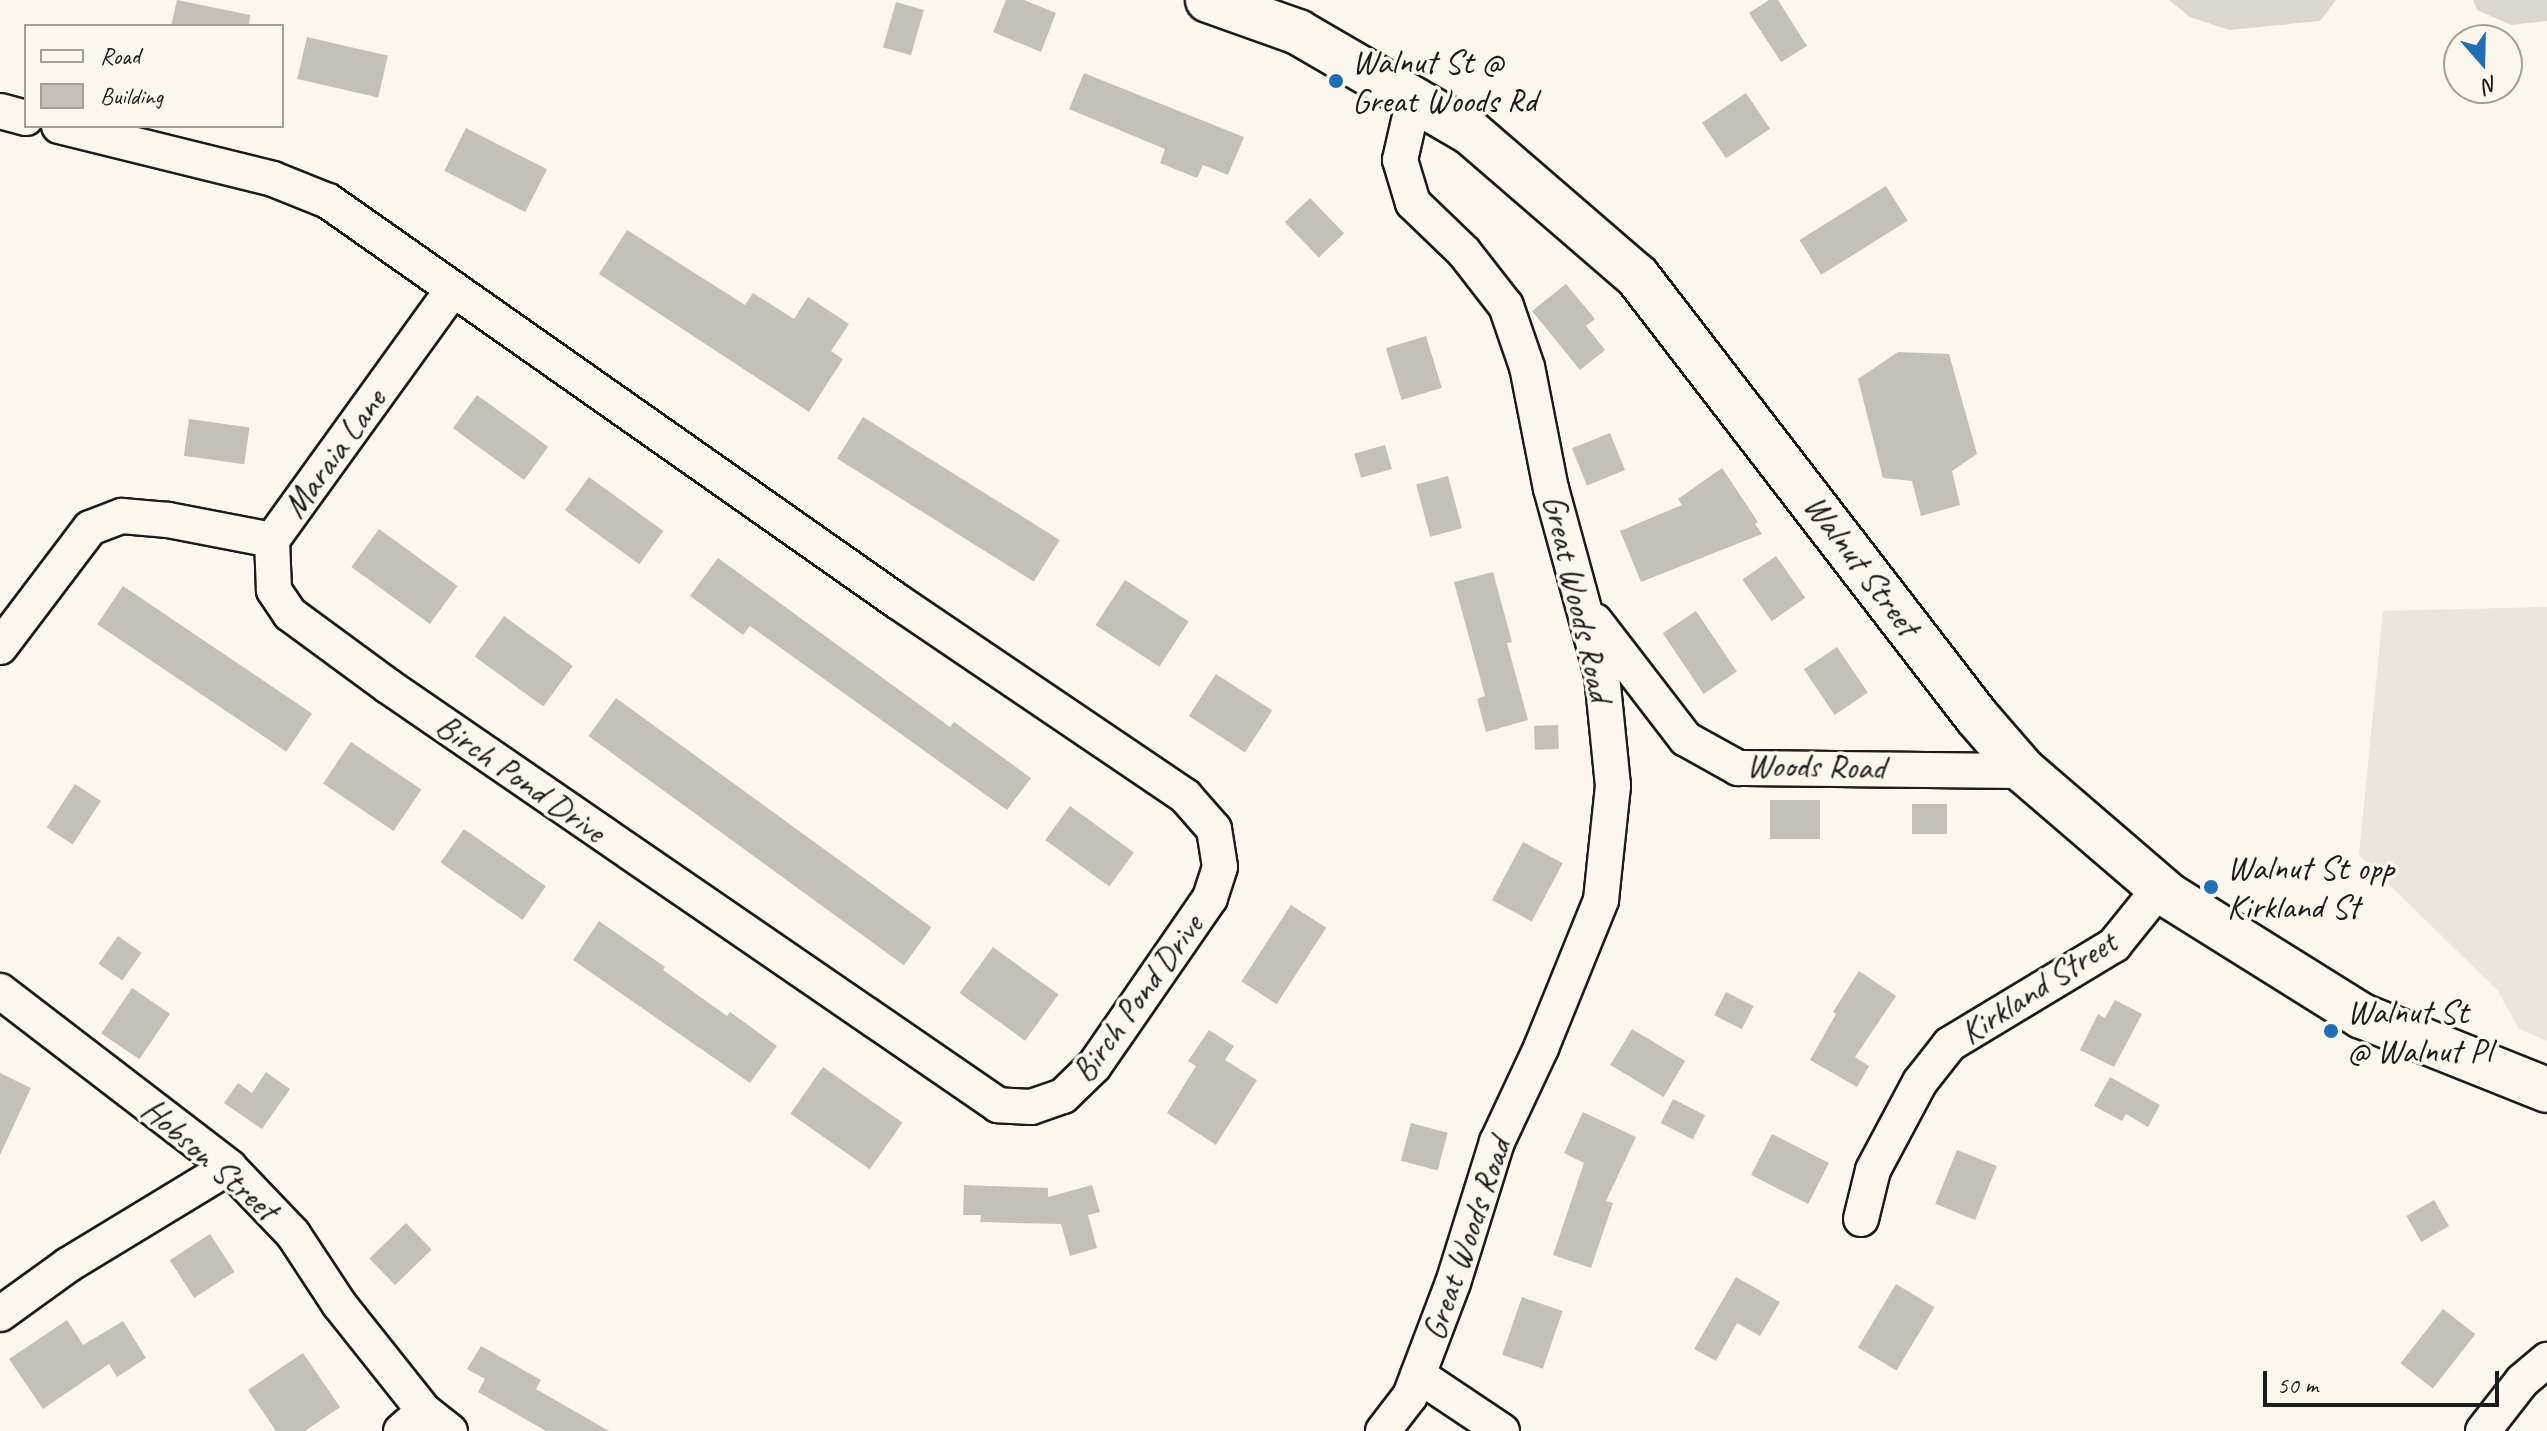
<!DOCTYPE html>
<style>
body{margin:0}
#map{position:relative;width:2547px;height:1431px;overflow:hidden;background:#fbf7ec;font-family:Caveat,sans-serif}
div>[style]{position:absolute}
.built>*{inset:0;background:#eae6dc}
.green>*{inset:0;background:#dad7ce}
.building>*{inset:0;background:#c3c0b8;transform-origin:0 0}
.roads{filter:drop-shadow(2px 0 #1c1c1c) drop-shadow(-2px 0 #1c1c1c) drop-shadow(0 2px #1c1c1c) drop-shadow(0 -2px #1c1c1c)}
.minor>*{height:34px;margin:-17px;padding:0 17px;transform-origin:17px;border-radius:17px;background:#fbf7ec}
.primary>*{height:44px;margin:-22px;padding:0 22px;transform-origin:22px;border-radius:22px;background:#fbf7ec}
.dots>*{width:22px;height:22px;translate:-50% -50%;box-sizing:border-box;border:4px solid #fbf7ec;border-radius:50%}
span{translate:-50% -50%;white-space:nowrap;text-align:center;line-height:1.15;-webkit-text-stroke:7px #fbf7ec;paint-order:stroke}
.poi-label{font-size:34px;color:#1c1c1c}
.left{translate:0 -50%;text-align:left}
.street-label{font-size:34px;color:#1c1c1c}
.legend{position:absolute;left:24px;top:24px;width:260px;height:104px;box-sizing:border-box;background:#fbf7ec;border:2px solid #a29f99;margin:0;padding:10px 14px;list-style:none;font-size:24px;color:#1c1c1c}
.legend li{display:flex;align-items:center;gap:16px;height:40px}
.legend b{width:40px;border:2px solid #a29f99}
.north{position:absolute;left:2443px;top:24px;width:80px;height:80px;box-sizing:border-box;background:#fbf7ec;border:2px solid #a29f99;border-radius:50%;rotate:160deg;font-size:22px;font-weight:700;line-height:32px;text-align:center;color:#1c1c1c}
.north::after{content:'';display:block;margin:auto;width:28px;height:36px;background:#1f6fb2;clip-path:polygon(50% 0,100% 100%,50% 72%,0 100%)}
.scale{position:absolute;left:2263px;top:1371px;width:236px;height:36px;box-sizing:border-box;border:4px solid #1c1c1c;border-top:0;padding-left:10px;font-size:24px;line-height:28px;white-space:nowrap;color:#1c1c1c;-webkit-text-stroke:6px #fbf7ec;paint-order:stroke}
</style>
<div id="map">
<div class="built">
<i style="clip-path:polygon(2547px 607px,2547px 1041px,2519px 1029px,2498px 991px,2359px 855px,2383px 611px)"></i>
</div>
<div class="green">
<i style="clip-path:polygon(2169px 0,2336px 0,2320px 21px,2229px 30px,2190px 17px)"></i>
<i style="clip-path:polygon(2473px 0,2547px 0,2547px 21px,2511px 25px,2477px 10px)"></i>
</div>
<div class="building">
<i style="clip-path:polygon(177px 0,250px 15px,249px 26px,171px 26px)"></i>
<i style="clip-path:polygon(1006px 0,1024px 0,1056px 13px,1041px 52px,993px 32px)"></i>
<i style="clip-path:polygon(1769px 0,1778px 0,1807px 46px,1781px 62px,1749px 13px)"></i>
<i style="left:896px;top:2px;width:29px;height:47px;rotate:16deg"></i>
<i style="left:307px;top:37px;width:83px;height:43px;rotate:13deg"></i>
<i style="clip-path:polygon(1084px 73px,1244px 137px,1228px 175px,1203px 165px,1197px 178px,1160px 163px,1165px 149px,1069px 109px)"></i>
<i style="left:1746px;top:93px;width:43px;height:53px;rotate:56deg"></i>
<i style="left:466px;top:128px;width:91px;height:48px;rotate:27deg"></i>
<i style="left:1886px;top:186px;width:41px;height:102px;rotate:58deg"></i>
<i style="left:1310px;top:198px;width:49px;height:35px;rotate:46deg"></i>
<i style="clip-path:polygon(627px 230px,745px 305px,753px 293px,794px 319px,808px 297px,849px 324px,831px 351px,843px 359px,809px 412px,599px 274px)"></i>
<i style="clip-path:polygon(1566px 284px,1595px 319px,1586px 326px,1605px 350px,1580px 370px,1532px 311px)"></i>
<i style="left:1426px;top:336px;width:54px;height:42px;rotate:73deg"></i>
<i style="clip-path:polygon(1898px 352px,1949px 354px,1977px 454px,1952px 471px,1960px 505px,1921px 516px,1912px 481px,1883px 478px,1858px 379px)"></i>
<i style="left:477px;top:395px;width:88px;height:41px;rotate:36deg"></i>
<i style="left:863px;top:417px;width:232px;height:49px;rotate:32deg"></i>
<i style="left:189px;top:419px;width:61px;height:37px;rotate:8deg"></i>
<i style="left:1610px;top:433px;width:40px;height:41px;rotate:68deg"></i>
<i style="left:1385px;top:445px;width:25px;height:32px;rotate:74deg"></i>
<i style="clip-path:polygon(1722px 468px,1758px 522px,1755px 524px,1762px 534px,1641px 582px,1620px 531px,1682px 505px,1678px 499px)"></i>
<i style="left:1448px;top:476px;width:54px;height:33px;rotate:75deg"></i>
<i style="left:589px;top:477px;width:92px;height:41px;rotate:36deg"></i>
<i style="left:379px;top:529px;width:97px;height:47px;rotate:36deg"></i>
<i style="left:1776px;top:556px;width:51px;height:41px;rotate:55deg"></i>
<i style="clip-path:polygon(718px 558px,950px 727px,954px 722px,1031px 778px,1007px 810px,750px 626px,743px 635px,690px 596px)"></i>
<i style="clip-path:polygon(1493px 572px,1512px 642px,1507px 643px,1528px 720px,1486px 732px,1477px 699px,1485px 696px,1454px 582px)"></i>
<i style="left:1125px;top:580px;width:76px;height:54px;rotate:33deg"></i>
<i style="left:123px;top:586px;width:228px;height:46px;rotate:34deg"></i>
<i style="left:1696px;top:611px;width:73px;height:40px;rotate:56deg"></i>
<i style="left:504px;top:616px;width:85px;height:50px;rotate:36deg"></i>
<i style="left:1837px;top:647px;width:55px;height:40px;rotate:56deg"></i>
<i style="left:1216px;top:674px;width:67px;height:50px;rotate:33deg"></i>
<i style="left:616px;top:698px;width:390px;height:47px;rotate:36deg"></i>
<i style="left:1558px;top:725px;width:24px;height:24px;rotate:88deg"></i>
<i style="left:351px;top:742px;width:85px;height:50px;rotate:34deg"></i>
<i style="left:75px;top:784px;width:31px;height:52px;rotate:33deg"></i>
<i style="left:1770px;top:800px;width:50px;height:39px"></i>
<i style="left:1912px;top:804px;width:35px;height:30px"></i>
<i style="left:1070px;top:806px;width:79px;height:42px;rotate:36deg"></i>
<i style="left:464px;top:829px;width:100px;height:41px;rotate:35deg"></i>
<i style="left:1523px;top:842px;width:45px;height:66px;rotate:28deg"></i>
<i style="left:1291px;top:905px;width:42px;height:91px;rotate:33deg"></i>
<i style="clip-path:polygon(599px 921px,665px 967px,663px 970px,727px 1016px,730px 1012px,777px 1046px,750px 1083px,573px 960px)"></i>
<i style="left:118px;top:936px;width:29px;height:34px;rotate:35deg"></i>
<i style="left:993px;top:947px;width:81px;height:57px;rotate:36deg"></i>
<i style="clip-path:polygon(1859px 971px,1896px 996px,1855px 1057px,1869px 1066px,1857px 1087px,1810px 1060px,1836px 1014px,1833px 1012px)"></i>
<i style="left:132px;top:988px;width:46px;height:55px;rotate:34deg"></i>
<i style="left:1726px;top:992px;width:31px;height:26px;rotate:27deg"></i>
<i style="clip-path:polygon(2115px 1000px,2142px 1014px,2114px 1067px,2080px 1050px,2098px 1014px,2105px 1018px)"></i>
<i style="left:1632px;top:1029px;width:62px;height:42px;rotate:31deg"></i>
<i style="clip-path:polygon(1209px 1030px,1234px 1046px,1225px 1060px,1257px 1080px,1216px 1145px,1167px 1113px,1196px 1066px,1188px 1061px)"></i>
<i style="left:823px;top:1067px;width:97px;height:57px;rotate:35deg"></i>
<i style="clip-path:polygon(266px 1072px,290px 1089px,262px 1129px,224px 1103px,238px 1083px,252px 1093px)"></i>
<i style="clip-path:polygon(0 1073px,31px 1088px,0 1155px)"></i>
<i style="clip-path:polygon(2110px 1077px,2160px 1105px,2148px 1127px,2126px 1114px,2122px 1121px,2094px 1106px)"></i>
<i style="left:1673px;top:1099px;width:36px;height:27px;rotate:27deg"></i>
<i style="clip-path:polygon(1583px 1112px,1636px 1137px,1606px 1201px,1613px 1203px,1591px 1268px,1553px 1255px,1584px 1163px,1564px 1153px)"></i>
<i style="left:1411px;top:1123px;width:38px;height:39px;rotate:15deg"></i>
<i style="left:1772px;top:1134px;width:64px;height:46px;rotate:27deg"></i>
<i style="left:1957px;top:1150px;width:43px;height:58px;rotate:22deg"></i>
<i style="clip-path:polygon(964px 1185px,1048px 1188px,1048px 1197px,1092px 1185px,1100px 1212px,1088px 1215px,1097px 1248px,1070px 1256px,1061px 1224px,980px 1222px,981px 1215px,963px 1215px)"></i>
<i style="left:2434px;top:1200px;width:30px;height:32px;rotate:60deg"></i>
<i style="left:406px;top:1223px;width:37px;height:51px;rotate:46deg"></i>
<i style="left:210px;top:1234px;width:45px;height:48px;rotate:57deg"></i>
<i style="clip-path:polygon(1736px 1277px,1780px 1302px,1760px 1336px,1737px 1323px,1716px 1361px,1694px 1349px)"></i>
<i style="left:1896px;top:1284px;width:45px;height:74px;rotate:31deg"></i>
<i style="left:1522px;top:1297px;width:43px;height:61px;rotate:19deg"></i>
<i style="left:2443px;top:1309px;width:41px;height:69px;rotate:38deg"></i>
<i style="clip-path:polygon(67px 1320px,83px 1345px,123px 1321px,146px 1358px,117px 1377px,109px 1364px,43px 1409px,9px 1359px)"></i>
<i style="clip-path:polygon(481px 1346px,541px 1380px,536px 1389px,609px 1431px,546px 1431px,478px 1392px,485px 1379px,467px 1369px)"></i>
<i style="clip-path:polygon(303px 1353px,340px 1407px,305px 1431px,276px 1431px,248px 1390px)"></i>
</div>
<div class="roads">
<div class="minor">
<i style="left:0;top:111px;width:27px;rotate:15deg"></i>
<i style="left:59px;top:126px;width:220px;rotate:13.9deg"></i>
<i style="left:273px;top:179px;width:59px;rotate:21.8deg"></i>
<i style="left:328px;top:201px;width:696px;rotate:35.11deg"></i>
<i style="left:897px;top:601px;width:348px;rotate:34.1deg"></i>
<i style="left:1185px;top:796px;width:44px;rotate:48.7deg"></i>
<i style="left:1214px;top:829px;width:38px;rotate:81deg"></i>
<i style="left:1220px;top:867px;width:33px;rotate:108deg"></i>
<i style="left:1210px;top:898px;width:204px;rotate:124.6deg"></i>
<i style="left:1094px;top:1066px;width:43px;rotate:135.9deg"></i>
<i style="left:1063px;top:1096px;width:34px;rotate:161deg"></i>
<i style="left:1031px;top:1107px;width:33px;rotate:-177deg"></i>
<i style="left:998px;top:1105px;width:740px;rotate:-145.52deg"></i>
<i style="left:388px;top:686px;width:122px;rotate:-143.7deg"></i>
<i style="left:290px;top:614px;width:29px;rotate:-124deg"></i>
<i style="left:274px;top:590px;width:50px;rotate:-92.3deg"></i>
<i style="left:272px;top:540px;width:308px;rotate:-54.2deg"></i>
<i style="left:1595px;top:621px;width:149px;rotate:52.4deg"></i>
<i style="left:1686px;top:739px;width:60px;rotate:29.1deg"></i>
<i style="left:1738px;top:768px;width:286px;rotate:0.6deg"></i>
<i style="left:0;top:647px;width:149px;rotate:-52.9deg"></i>
<i style="left:90px;top:528px;width:34px;rotate:-21deg"></i>
<i style="left:122px;top:516px;width:46px;rotate:5deg"></i>
<i style="left:168px;top:520px;width:106px;rotate:10.9deg"></i>
<i style="left:0;top:991px;width:289px;rotate:37.5deg"></i>
<i style="left:229px;top:1167px;width:93px;rotate:46.3deg"></i>
<i style="left:293px;top:1234px;width:84px;rotate:56.7deg"></i>
<i style="left:339px;top:1304px;width:137px;rotate:51.5deg"></i>
<i style="left:424px;top:1411px;width:33px;rotate:38deg"></i>
<i style="left:1861px;top:1219px;width:50px;rotate:-76.2deg"></i>
<i style="left:1873px;top:1170px;width:100px;rotate:-61.9deg"></i>
<i style="left:1920px;top:1082px;width:48px;rotate:-51.7deg"></i>
<i style="left:1950px;top:1044px;width:192px;rotate:-31.1deg"></i>
<i style="left:2114px;top:945px;width:73px;rotate:-51.1deg"></i>
<i style="left:0;top:1314px;width:84px;rotate:-35.8deg"></i>
<i style="left:68px;top:1265px;width:188px;rotate:-31.3deg"></i>
<i style="left:1418px;top:1375px;width:101px;rotate:33.7deg"></i>
<i style="left:401px;top:1431px;width:30px;rotate:-41deg"></i>
<i style="left:1383px;top:1431px;width:44px;rotate:-52.4deg"></i>
<i style="left:1410px;top:1396px;width:121px;rotate:-69.2deg"></i>
<i style="left:1453px;top:1283px;width:148px;rotate:-72.7deg"></i>
<i style="left:1497px;top:1142px;width:104px;rotate:-64.9deg"></i>
<i style="left:1541px;top:1048px;width:160px;rotate:-67.9deg"></i>
<i style="left:1601px;top:900px;width:115px;rotate:-84deg"></i>
<i style="left:1613px;top:786px;width:112px;rotate:-95.7deg"></i>
<i style="left:1602px;top:675px;width:193px;rotate:-105.3deg"></i>
<i style="left:1551px;top:489px;width:124px;rotate:-101.1deg"></i>
<i style="left:1527px;top:367px;width:65px;rotate:-109deg"></i>
<i style="left:1506px;top:306px;width:68px;rotate:-127.9deg"></i>
<i style="left:1464px;top:252px;width:71px;rotate:-136.1deg"></i>
<i style="left:1413px;top:203px;width:45px;rotate:-106.8deg"></i>
<i style="left:1400px;top:160px;width:63px;rotate:-77.1deg"></i>
<i style="left:2483px;top:1431px;width:63px;rotate:-52deg"></i>
<i style="left:2522px;top:1381px;width:33px;rotate:-40deg"></i>
</div>
<div class="primary">
<i style="left:1208px;top:0;width:96px;rotate:19.6deg"></i>
<i style="left:1298px;top:32px;width:199px;rotate:30.2deg"></i>
<i style="left:1470px;top:132px;width:221px;rotate:40.8deg"></i>
<i style="left:1637px;top:276px;width:557px;rotate:52.37deg"></i>
<i style="left:1977px;top:717px;width:72px;rotate:49deg"></i>
<i style="left:2024px;top:771px;width:190px;rotate:40.7deg"></i>
<i style="left:2168px;top:895px;width:229px;rotate:32deg"></i>
<i style="left:2362px;top:1016px;width:199px;rotate:21.8deg"></i>
</div>
</div>
<div class="dots">
<i style="left:1336px;top:81px;background:#1f6fb2"></i>
<i style="left:2211px;top:887px;background:#1f6fb2"></i>
<i style="left:2331px;top:1031px;background:#1f6fb2"></i>
</div>
<div class="poi-label">
<span class="left" style="left:1352px;top:81px">Walnut St @<br>Great Woods Rd</span>
<span class="left" style="left:2227px;top:887px">Walnut St opp<br>Kirkland St</span>
<span class="left" style="left:2347px;top:1031px">Walnut St<br>@ Walnut Pl</span>
</div>
<div class="street-label">
<span style="left:334px;top:453px;rotate:-54deg">Maraia Lane</span>
<span style="left:1862px;top:565px;rotate:53deg">Walnut Street</span>
<span style="left:1578px;top:598px;rotate:77deg">Great Woods Road</span>
<span style="left:1816px;top:766px;rotate:1deg">Woods Road</span>
<span style="left:521px;top:778px;rotate:35deg">Birch Pond Drive</span>
<span style="left:2038px;top:987px;rotate:-33deg">Kirkland Street</span>
<span style="left:1137px;top:998px;rotate:-54deg">Birch Pond Drive</span>
<span style="left:210px;top:1159px;rotate:41deg">Hobson Street</span>
<span style="left:1466px;top:1239px;rotate:-71deg">Great Woods Road</span>
</div>
<ul class="legend">
<li><b style="height:10px;background:#fbf7ec"></b>Road</li>
<li><b style="height:22px;background:#c3c0b8"></b>Building</li>
</ul>
<div class="north">N</div>
<div class="scale">50 m</div>
</div>
